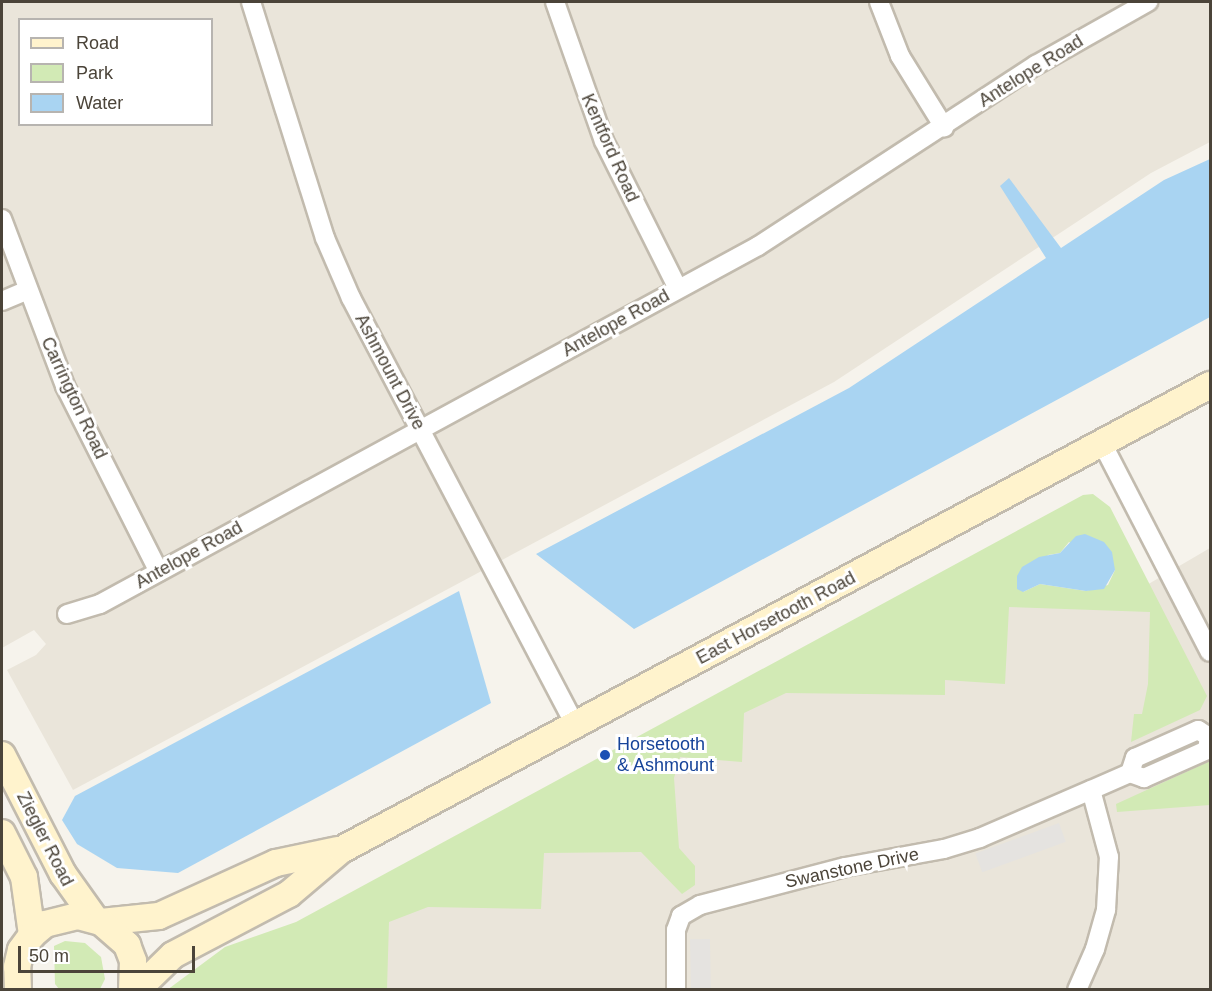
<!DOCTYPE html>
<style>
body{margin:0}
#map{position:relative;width:1212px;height:991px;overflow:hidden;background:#f6f3ec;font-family:Arial,sans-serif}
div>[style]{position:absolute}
.residential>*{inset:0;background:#eae5da}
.green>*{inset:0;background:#d2eab5}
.parking>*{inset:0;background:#e5e3e0;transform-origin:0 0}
.water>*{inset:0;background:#a9d4f2}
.roads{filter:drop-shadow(2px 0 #c2bbae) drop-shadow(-2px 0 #c2bbae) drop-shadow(0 2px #c2bbae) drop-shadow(0 -2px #c2bbae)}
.minor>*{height:18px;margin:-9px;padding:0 9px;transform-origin:9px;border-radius:9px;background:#fff}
.secondary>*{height:26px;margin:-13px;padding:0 13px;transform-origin:13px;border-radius:13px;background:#fff3cd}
.dots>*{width:16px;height:16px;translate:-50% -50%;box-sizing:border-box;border:3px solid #fff;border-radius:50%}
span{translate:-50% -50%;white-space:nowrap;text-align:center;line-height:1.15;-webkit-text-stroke:6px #fff;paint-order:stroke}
.street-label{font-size:18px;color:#4b4439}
.transit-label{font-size:18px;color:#164399}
.left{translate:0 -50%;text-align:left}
.frame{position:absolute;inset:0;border:3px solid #4b4439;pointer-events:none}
.legend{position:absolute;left:18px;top:18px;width:195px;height:108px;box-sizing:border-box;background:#fff;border:2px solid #b7b4b0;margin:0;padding:8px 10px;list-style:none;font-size:18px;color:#4b4439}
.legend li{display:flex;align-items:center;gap:12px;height:30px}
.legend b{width:30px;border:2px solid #b7b4b0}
.scale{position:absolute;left:18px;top:946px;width:177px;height:27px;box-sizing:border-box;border:3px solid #4b4439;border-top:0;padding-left:8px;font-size:18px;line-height:21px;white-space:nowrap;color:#4b4439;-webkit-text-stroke:4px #fff;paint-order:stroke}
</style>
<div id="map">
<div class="residential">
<i style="clip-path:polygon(evenodd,2px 2px,1210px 2px,1210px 142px,1151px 173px,834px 382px,73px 790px,7px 670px,36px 655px,46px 644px,34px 630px,2px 648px,2px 2px,20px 20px,212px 20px,212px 124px,20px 124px,20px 20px)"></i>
<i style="clip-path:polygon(1210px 548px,1210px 989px,256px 990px,740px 710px,1007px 600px,1128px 596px)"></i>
</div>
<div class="green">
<i style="clip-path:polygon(evenodd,1093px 494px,1110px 507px,1207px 696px,1200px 710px,1131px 742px,1134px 714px,1142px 714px,1148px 684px,1150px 612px,1009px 607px,1005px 684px,945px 680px,945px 695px,786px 693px,744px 713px,742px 762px,680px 757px,674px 778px,679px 848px,695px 866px,695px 885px,682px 894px,641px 852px,544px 853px,541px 909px,428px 907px,389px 922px,387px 989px,167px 990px,225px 947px,296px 922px,1083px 495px,1093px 494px,1069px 542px,1115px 570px,1108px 585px,1086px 591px,1040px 584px,1023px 592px,1048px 555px,1060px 553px,1069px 542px)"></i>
<i style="clip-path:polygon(1210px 761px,1210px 805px,1117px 812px,1116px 804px)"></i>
<i style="clip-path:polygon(65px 941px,85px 943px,101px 957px,105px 979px,100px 989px,59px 989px,55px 984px,54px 946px)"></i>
</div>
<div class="parking">
<i style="left:1059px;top:823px;width:20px;height:89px;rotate:70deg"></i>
<i style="left:710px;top:939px;width:50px;height:20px;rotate:89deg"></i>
</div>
<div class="water">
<i style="clip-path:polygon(1210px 159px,1210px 317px,634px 629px,536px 554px,849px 388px,1046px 258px,1000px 186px,1009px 178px,1061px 248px,1164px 180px)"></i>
<i style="clip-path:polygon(1085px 534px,1104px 542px,1112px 552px,1115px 570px,1104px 589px,1086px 591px,1040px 584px,1023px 592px,1017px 589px,1017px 576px,1022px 567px,1039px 557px,1060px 553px,1076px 536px)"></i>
<i style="clip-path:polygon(459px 591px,491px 703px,178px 873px,117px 868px,77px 844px,62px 820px,75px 796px)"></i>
</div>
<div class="roads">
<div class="minor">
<i style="left:251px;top:2px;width:247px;rotate:72.6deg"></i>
<i style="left:325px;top:238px;width:65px;rotate:66.6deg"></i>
<i style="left:351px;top:298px;width:482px;rotate:62.3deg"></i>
<i style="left:555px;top:2px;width:147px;rotate:70.6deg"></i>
<i style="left:604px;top:141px;width:165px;rotate:63.4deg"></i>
<i style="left:879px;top:2px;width:58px;rotate:68.7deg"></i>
<i style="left:900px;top:56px;width:84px;rotate:58.2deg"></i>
<i style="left:2px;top:219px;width:178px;rotate:69.3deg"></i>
<i style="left:65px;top:386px;width:208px;rotate:63.2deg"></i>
<i style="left:2px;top:301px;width:26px;rotate:-23deg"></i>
<i style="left:1102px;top:443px;width:235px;rotate:62.7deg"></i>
<i style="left:67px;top:614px;width:34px;rotate:-17deg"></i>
<i style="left:100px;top:604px;width:749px;rotate:-28.55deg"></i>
<i style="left:758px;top:246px;width:332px;rotate:-33.1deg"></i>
<i style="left:1036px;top:65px;width:129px;rotate:-29.4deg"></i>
<i style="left:1130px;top:773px;width:16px;rotate:-72deg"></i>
<i style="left:1135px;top:758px;width:69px;rotate:-24deg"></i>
<i style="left:1198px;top:730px;width:13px;rotate:32deg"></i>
<i style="left:676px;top:990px;width:60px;rotate:-90deg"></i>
<i style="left:676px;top:930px;width:15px;rotate:-70deg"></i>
<i style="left:681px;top:916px;width:22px;rotate:-30deg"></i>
<i style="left:700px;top:905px;width:150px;rotate:-14.7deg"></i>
<i style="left:845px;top:867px;width:101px;rotate:-10.3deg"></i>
<i style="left:944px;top:849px;width:38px;rotate:-17deg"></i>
<i style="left:980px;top:838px;width:121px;rotate:-23.4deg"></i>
<i style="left:1077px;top:990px;width:45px;rotate:-66.3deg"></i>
<i style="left:1095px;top:949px;width:41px;rotate:-74.2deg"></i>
<i style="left:1106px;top:910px;width:53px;rotate:-86.8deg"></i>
<i style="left:1109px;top:857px;width:69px;rotate:-105deg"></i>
<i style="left:1091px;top:790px;width:43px;rotate:-23.6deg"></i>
<i style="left:1130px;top:773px;width:15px;rotate:20deg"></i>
<i style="left:1144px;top:778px;width:69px;rotate:-24deg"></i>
<i style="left:1207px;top:750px;width:13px;rotate:-81deg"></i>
</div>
<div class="secondary">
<i style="left:2px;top:755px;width:134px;rotate:62.9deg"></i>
<i style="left:63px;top:874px;width:55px;rotate:54.6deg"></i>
<i style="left:2px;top:833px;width:49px;rotate:63.4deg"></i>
<i style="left:24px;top:877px;width:59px;rotate:82.1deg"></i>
<i style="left:101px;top:922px;width:58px;rotate:-5.9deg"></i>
<i style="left:159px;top:916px;width:128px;rotate:-24.4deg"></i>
<i style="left:276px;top:863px;width:62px;rotate:-12deg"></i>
<i style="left:18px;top:990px;width:23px;rotate:-92deg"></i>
<i style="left:17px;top:967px;width:17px;rotate:-77deg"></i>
<i style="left:21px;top:950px;width:19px;rotate:-54deg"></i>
<i style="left:32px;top:935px;width:17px;rotate:-40deg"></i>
<i style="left:45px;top:924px;width:34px;rotate:-14deg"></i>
<i style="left:78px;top:916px;width:24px;rotate:15deg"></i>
<i style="left:101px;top:922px;width:35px;rotate:41deg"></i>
<i style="left:127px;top:945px;width:17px;rotate:69deg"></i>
<i style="left:133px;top:961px;width:29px;rotate:92deg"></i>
<i style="left:137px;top:990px;width:50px;rotate:-44.2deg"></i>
<i style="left:173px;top:955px;width:131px;rotate:-27.7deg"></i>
<i style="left:289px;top:894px;width:68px;rotate:-40.2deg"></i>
<i style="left:341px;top:850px;width:986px;rotate:-28.15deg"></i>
</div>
</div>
<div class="dots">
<i style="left:605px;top:755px;background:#1a4fb4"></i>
</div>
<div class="street-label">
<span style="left:1031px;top:71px;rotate:-32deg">Antelope Road</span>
<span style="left:610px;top:148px;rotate:66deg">Kentford Road</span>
<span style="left:616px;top:323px;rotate:-29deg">Antelope Road</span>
<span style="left:390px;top:372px;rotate:62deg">Ashmount Drive</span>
<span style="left:74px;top:398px;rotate:65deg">Carrington Road</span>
<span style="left:189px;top:555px;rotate:-29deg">Antelope Road</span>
<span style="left:776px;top:618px;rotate:-28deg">East Horsetooth Road</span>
<span style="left:45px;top:839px;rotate:63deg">Ziegler Road</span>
<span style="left:852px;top:868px;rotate:-12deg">Swanstone Drive</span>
</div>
<div class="transit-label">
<span class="left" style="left:617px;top:755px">Horsetooth<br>&amp; Ashmount</span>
</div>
<div class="frame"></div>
<ul class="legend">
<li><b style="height:8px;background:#fff3cd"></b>Road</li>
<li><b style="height:16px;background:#d2eab5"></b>Park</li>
<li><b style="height:16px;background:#a9d4f2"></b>Water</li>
</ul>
<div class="scale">50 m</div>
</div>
